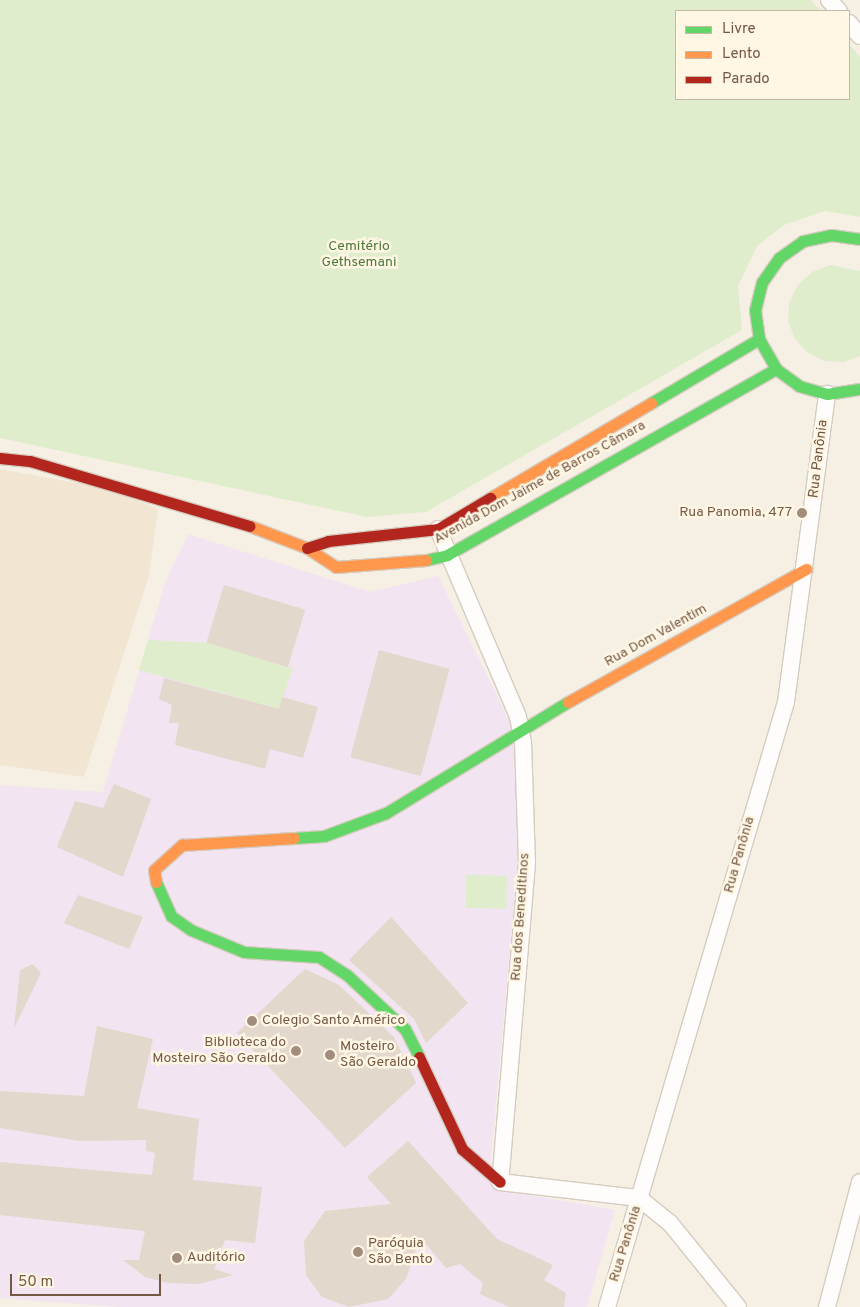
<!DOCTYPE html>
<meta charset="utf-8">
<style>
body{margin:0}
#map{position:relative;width:860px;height:1307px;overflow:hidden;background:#f6f0e4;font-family:Overpass,sans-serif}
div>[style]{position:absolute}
.residential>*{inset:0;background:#f2e6d3}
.education>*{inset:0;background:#f2e4f0}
.green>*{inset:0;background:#dfedcd;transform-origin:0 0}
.building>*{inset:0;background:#e2d8cc;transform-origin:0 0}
.roads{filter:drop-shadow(1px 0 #d5cbbf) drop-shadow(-1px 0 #d5cbbf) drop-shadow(0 1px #d5cbbf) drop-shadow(0 -1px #d5cbbf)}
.street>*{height:16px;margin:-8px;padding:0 8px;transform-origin:8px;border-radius:8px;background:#fefdfb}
.fast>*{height:11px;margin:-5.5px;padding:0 5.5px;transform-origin:5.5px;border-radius:5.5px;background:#63d668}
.slow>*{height:11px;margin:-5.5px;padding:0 5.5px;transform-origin:5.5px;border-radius:5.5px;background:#ff974d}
.jam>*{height:11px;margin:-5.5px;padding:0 5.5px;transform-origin:5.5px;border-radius:5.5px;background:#b3261e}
.dots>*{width:14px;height:14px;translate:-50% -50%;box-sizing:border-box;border:2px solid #fff6e4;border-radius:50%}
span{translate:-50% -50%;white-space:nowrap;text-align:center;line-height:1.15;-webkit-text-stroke:5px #fff6e4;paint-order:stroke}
.park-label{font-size:14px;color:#4b7a3b}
.street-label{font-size:14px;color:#745844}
.poi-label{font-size:14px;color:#745844}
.right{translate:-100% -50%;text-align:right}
.left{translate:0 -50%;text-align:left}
.legend{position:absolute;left:675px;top:10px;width:175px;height:90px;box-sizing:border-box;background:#fff6e4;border:1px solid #c7b7a4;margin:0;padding:6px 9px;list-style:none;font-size:15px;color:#745844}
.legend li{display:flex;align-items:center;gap:10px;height:25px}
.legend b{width:25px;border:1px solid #c7b7a4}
.scale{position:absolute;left:10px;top:1274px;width:151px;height:22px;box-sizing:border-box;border:2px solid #745844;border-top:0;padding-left:6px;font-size:15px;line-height:18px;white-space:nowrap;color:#745844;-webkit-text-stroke:4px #fff6e4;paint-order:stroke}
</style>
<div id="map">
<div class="residential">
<i style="clip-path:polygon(0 469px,105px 488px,158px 509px,149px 576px,84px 777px,0 765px)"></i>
</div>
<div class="education">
<i style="clip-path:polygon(188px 534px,370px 592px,438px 576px,513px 728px,518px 862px,489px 1180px,509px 1191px,615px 1210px,587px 1307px,119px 1307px,0 1298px,0 785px,103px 792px,165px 583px)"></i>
</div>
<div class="green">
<i style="clip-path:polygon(0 0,811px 0,821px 11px,676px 11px,676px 99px,849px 99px,849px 44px,860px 57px,860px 217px,825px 211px,784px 225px,757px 246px,738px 286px,742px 330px,426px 512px,367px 517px,0 438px)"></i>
<i style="clip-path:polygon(830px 265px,860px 271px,860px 356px,844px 362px,825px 361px,808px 353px,795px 339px,788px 321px,789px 302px,798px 285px,812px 272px)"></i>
<i style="clip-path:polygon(148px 640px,209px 643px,293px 668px,279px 709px,139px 670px)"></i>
<i style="left:466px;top:875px;width:41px;height:33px;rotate:1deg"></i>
</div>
<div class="building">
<i style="left:224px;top:585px;width:85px;height:60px;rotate:17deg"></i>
<i style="left:379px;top:650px;width:73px;height:111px;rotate:15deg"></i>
<i style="clip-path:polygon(164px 678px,279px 709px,282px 697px,318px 707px,303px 758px,270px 749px,265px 769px,175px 745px,179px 723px,169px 723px,172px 705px,159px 699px)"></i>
<i style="clip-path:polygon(114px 784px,151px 799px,123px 877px,57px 847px,75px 801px,103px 808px)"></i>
<i style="clip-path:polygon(78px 895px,143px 917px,129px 949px,64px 923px)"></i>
<i style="clip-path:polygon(391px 917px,468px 1003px,426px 1043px,414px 1019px,349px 960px)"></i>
<i style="clip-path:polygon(33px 964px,41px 973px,14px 1028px,20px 970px)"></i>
<i style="clip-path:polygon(305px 969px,339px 985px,394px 1037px,416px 1083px,345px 1148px,237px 1033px)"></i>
<i style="clip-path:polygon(97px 1026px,153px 1039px,137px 1108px,199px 1119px,193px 1180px,262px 1187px,255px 1243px,225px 1240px,214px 1269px,233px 1275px,199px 1284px,168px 1283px,145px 1277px,123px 1260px,139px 1260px,145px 1231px,0 1215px,0 1162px,152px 1175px,155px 1153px,146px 1151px,146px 1140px,80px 1141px,0 1128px,0 1091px,84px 1096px)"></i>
<i style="clip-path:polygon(408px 1141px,497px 1239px,553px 1265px,544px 1280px,566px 1293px,564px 1307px,509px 1307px,480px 1294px,483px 1283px,460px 1264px,446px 1268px,420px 1237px,406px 1279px,388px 1299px,349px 1307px,322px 1297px,306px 1275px,304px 1241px,325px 1211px,391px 1204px,367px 1177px)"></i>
</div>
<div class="roads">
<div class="street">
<i style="left:829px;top:0;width:15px;rotate:48deg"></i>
<i style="left:849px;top:23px;width:17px;rotate:50deg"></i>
<i style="left:438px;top:529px;width:204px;rotate:66.9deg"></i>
<i style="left:518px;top:717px;width:25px;rotate:79deg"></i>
<i style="left:523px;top:742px;width:121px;rotate:88.1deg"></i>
<i style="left:527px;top:863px;width:320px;rotate:94.8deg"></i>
<i style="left:500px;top:1182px;width:140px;rotate:6.6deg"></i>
<i style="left:639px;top:1198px;width:40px;rotate:39deg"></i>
<i style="left:670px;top:1223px;width:108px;rotate:51deg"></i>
<i style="left:607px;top:1307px;width:631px;rotate:-73.52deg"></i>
<i style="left:786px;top:702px;width:311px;rotate:-82.4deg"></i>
<i style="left:827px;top:1307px;width:129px;rotate:-75.2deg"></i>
</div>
<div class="fast">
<i style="left:860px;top:239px;width:29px;rotate:-172deg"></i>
<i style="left:831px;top:235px;width:29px;rotate:168deg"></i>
<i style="left:803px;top:241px;width:29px;rotate:145deg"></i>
<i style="left:779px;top:258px;width:29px;rotate:125deg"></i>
<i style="left:762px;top:282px;width:29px;rotate:104deg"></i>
<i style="left:755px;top:310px;width:29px;rotate:82deg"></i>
<i style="left:759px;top:339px;width:34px;rotate:60deg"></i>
<i style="left:776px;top:369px;width:29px;rotate:36deg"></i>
<i style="left:799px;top:386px;width:29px;rotate:16deg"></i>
<i style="left:827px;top:394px;width:33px;rotate:-9deg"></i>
<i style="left:651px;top:403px;width:126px;rotate:-30.7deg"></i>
<i style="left:426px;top:560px;width:22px;rotate:-13deg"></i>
<i style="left:447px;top:555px;width:378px;rotate:-29.5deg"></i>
<i style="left:294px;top:838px;width:30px;rotate:-4deg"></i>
<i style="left:324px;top:836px;width:66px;rotate:-20.4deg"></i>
<i style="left:386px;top:813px;width:213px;rotate:-31.4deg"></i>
<i style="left:156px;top:882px;width:37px;rotate:66deg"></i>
<i style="left:171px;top:916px;width:24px;rotate:35deg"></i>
<i style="left:191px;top:930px;width:57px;rotate:22.5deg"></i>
<i style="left:244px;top:952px;width:75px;rotate:3.8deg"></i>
<i style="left:319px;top:957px;width:33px;rotate:33deg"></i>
<i style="left:347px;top:975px;width:79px;rotate:43deg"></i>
<i style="left:405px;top:1029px;width:31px;rotate:63deg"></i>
</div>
<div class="slow">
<i style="left:490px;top:498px;width:187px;rotate:-30.5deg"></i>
<i style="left:250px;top:526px;width:61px;rotate:21.1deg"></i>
<i style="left:307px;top:548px;width:35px;rotate:33deg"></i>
<i style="left:336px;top:567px;width:90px;rotate:-4.4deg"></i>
<i style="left:568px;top:702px;width:273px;rotate:-29.2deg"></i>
<i style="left:156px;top:882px;width:12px;rotate:-99deg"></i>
<i style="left:154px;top:870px;width:38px;rotate:-42deg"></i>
<i style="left:182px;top:845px;width:112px;rotate:-3.6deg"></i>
</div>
<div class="jam">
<i style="left:0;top:458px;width:30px;rotate:6deg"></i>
<i style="left:30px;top:461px;width:229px;rotate:16.5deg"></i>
<i style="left:307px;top:548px;width:22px;rotate:-18deg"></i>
<i style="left:328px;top:541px;width:111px;rotate:-6.2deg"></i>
<i style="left:438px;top:529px;width:61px;rotate:-30.8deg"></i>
<i style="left:419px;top:1057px;width:102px;rotate:64.9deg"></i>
<i style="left:462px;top:1149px;width:50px;rotate:41deg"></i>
</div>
</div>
<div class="dots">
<i style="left:802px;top:513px;background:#a28d7c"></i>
<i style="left:252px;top:1021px;background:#a28d7c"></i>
<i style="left:296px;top:1051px;background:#a28d7c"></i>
<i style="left:330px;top:1055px;background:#a28d7c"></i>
<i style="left:358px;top:1252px;background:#a28d7c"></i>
<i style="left:177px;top:1258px;background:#a28d7c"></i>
</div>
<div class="park-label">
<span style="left:359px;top:255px">Cemitério<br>Gethsemani</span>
</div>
<div class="street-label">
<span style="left:819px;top:459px;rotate:-83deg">Rua Panônia</span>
<span style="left:540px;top:483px;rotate:-29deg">Avenida Dom Jaime de Barros Câmara</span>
<span style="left:656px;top:636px;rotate:-29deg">Rua Dom Valentim</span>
<span style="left:740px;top:855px;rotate:-74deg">Rua Panônia</span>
<span style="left:521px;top:917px;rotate:-86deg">Rua dos Beneditinos</span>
<span style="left:626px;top:1244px;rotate:-73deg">Rua Panônia</span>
</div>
<div class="poi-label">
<span class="right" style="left:792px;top:513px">Rua Panomia, 477</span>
<span class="left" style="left:262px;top:1021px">Colegio Santo Américo</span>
<span class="right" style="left:286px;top:1051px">Biblioteca do<br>Mosteiro São Geraldo</span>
<span class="left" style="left:340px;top:1055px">Mosteiro<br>São Geraldo</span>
<span class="left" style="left:368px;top:1252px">Paróquia<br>São Bento</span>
<span class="left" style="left:187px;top:1258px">Auditório</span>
</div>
<ul class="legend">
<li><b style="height:6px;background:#63d668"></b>Livre</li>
<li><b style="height:6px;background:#ff974d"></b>Lento</li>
<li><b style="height:6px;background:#b3261e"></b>Parado</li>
</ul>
<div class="scale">50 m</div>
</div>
